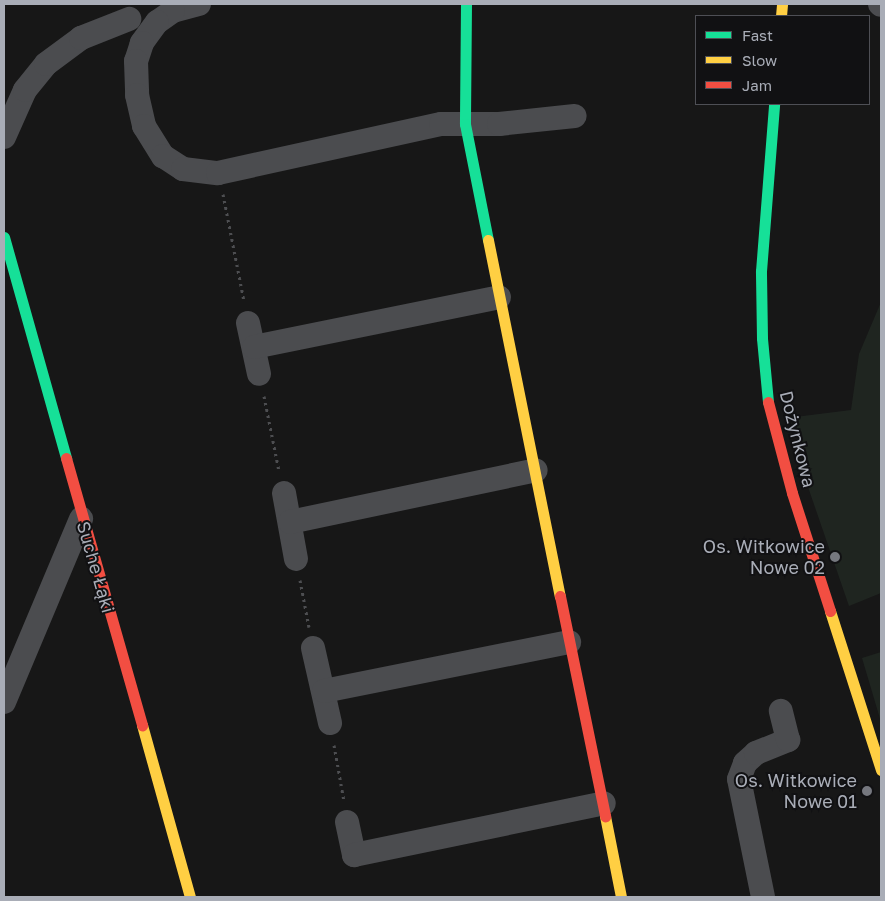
<!DOCTYPE html>
<meta charset="utf-8">
<style>
body{margin:0}
#map{position:relative;width:885px;height:901px;overflow:hidden;background:#171717;font-family:"Golos Text",sans-serif}
div>[style]{position:absolute}
.green>*{inset:0;background:#1f2520}
.path>*{height:3px;margin-top:-1.5px;transform-origin:0;background:repeating-linear-gradient(90deg,#4d4e51 0 2.5px,transparent 0 6.5px)}
.street>*{height:24px;margin:-12px;padding:0 12px;transform-origin:12px;border-radius:12px;background:#4b4c4f}
.fast>*{height:11px;margin:-5.5px;padding:0 5.5px;transform-origin:5.5px;border-radius:5.5px;background:#16e098}
.slow>*{height:11px;margin:-5.5px;padding:0 5.5px;transform-origin:5.5px;border-radius:5.5px;background:#ffcf43}
.jam>*{height:11px;margin:-5.5px;padding:0 5.5px;transform-origin:5.5px;border-radius:5.5px;background:#f24e42}
.dots>*{width:14px;height:14px;translate:-50% -50%;box-sizing:border-box;border:2px solid #111113;border-radius:50%}
span{translate:-50% -50%;white-space:nowrap;text-align:center;line-height:1.15;-webkit-text-stroke:4px #111113;paint-order:stroke}
.street-label{font-size:18px;color:#a9adb7}
.poi-label{font-size:18px;color:#a9adb7}
.right{translate:-100% -50%;text-align:right}
.frame{position:absolute;inset:0;border:5px solid #a9adb7;pointer-events:none}
.legend{position:absolute;left:695px;top:15px;width:175px;height:90px;box-sizing:border-box;background:#111113;border:1px solid #4e4f55;margin:0;padding:6px 9px;list-style:none;font-size:15px;color:#a9adb7}
.legend li{display:flex;align-items:center;gap:10px;height:25px}
.legend b{width:25px;border:1px solid #4e4f55}
</style>
<div id="map">
<div class="green">
<i style="clip-path:polygon(881px 302px,881px 593px,849px 606px,808px 487px,795px 417px,851px 410px,859px 354px)"></i>
<i style="clip-path:polygon(881px 652px,881px 722px,862px 658px)"></i>
</div>
<div class="path">
<i style="left:223px;top:194px;width:109px;rotate:78.9deg"></i>
<i style="left:264px;top:396px;width:76px;rotate:78.7deg"></i>
<i style="left:300px;top:580px;width:48px;rotate:79.2deg"></i>
<i style="left:334px;top:745px;width:57px;rotate:79.9deg"></i>
</div>
<div class="street">
<i style="left:199px;top:4px;width:27px;rotate:165deg"></i>
<i style="left:173px;top:11px;width:19px;rotate:145deg"></i>
<i style="left:157px;top:22px;width:26px;rotate:126deg"></i>
<i style="left:142px;top:43px;width:19px;rotate:108deg"></i>
<i style="left:136px;top:61px;width:34px;rotate:88deg"></i>
<i style="left:137px;top:95px;width:32px;rotate:77deg"></i>
<i style="left:144px;top:126px;width:36px;rotate:58deg"></i>
<i style="left:163px;top:156px;width:24px;rotate:33deg"></i>
<i style="left:183px;top:169px;width:35px;rotate:7deg"></i>
<i style="left:218px;top:173px;width:228px;rotate:-12.4deg"></i>
<i style="left:441px;top:124px;width:58px"></i>
<i style="left:499px;top:124px;width:76px;rotate:-6deg"></i>
<i style="left:880px;top:4px;width:1px;rotate:45deg"></i>
<i style="left:4px;top:137px;width:51px;rotate:-65.9deg"></i>
<i style="left:25px;top:90px;width:33px;rotate:-51deg"></i>
<i style="left:46px;top:64px;width:44px;rotate:-36.6deg"></i>
<i style="left:81px;top:38px;width:52px;rotate:-21.6deg"></i>
<i style="left:248px;top:323px;width:52px;rotate:77.8deg"></i>
<i style="left:254px;top:347px;width:250px;rotate:-11.5deg"></i>
<i style="left:284px;top:493px;width:67px;rotate:79.7deg"></i>
<i style="left:290px;top:522px;width:251px;rotate:-11.9deg"></i>
<i style="left:313px;top:648px;width:77px;rotate:77.2deg"></i>
<i style="left:324px;top:691px;width:250px;rotate:-11.3deg"></i>
<i style="left:4px;top:702px;width:199px;rotate:-67.2deg"></i>
<i style="left:347px;top:822px;width:34px;rotate:78deg"></i>
<i style="left:354px;top:855px;width:255px;rotate:-11.7deg"></i>
<i style="left:763px;top:897px;width:120px;rotate:-101.5deg"></i>
<i style="left:739px;top:779px;width:17px;rotate:-69deg"></i>
<i style="left:745px;top:763px;width:15px;rotate:-42deg"></i>
<i style="left:756px;top:753px;width:35px;rotate:-22deg"></i>
<i style="left:788px;top:740px;width:30px;rotate:-104deg"></i>
</div>
<div class="fast">
<i style="left:466px;top:4px;width:120px;rotate:90.5deg"></i>
<i style="left:465px;top:124px;width:118px;rotate:78.8deg"></i>
<i style="left:4px;top:237px;width:230px;rotate:74.3deg"></i>
<i style="left:768px;top:402px;width:64px;rotate:-95.4deg"></i>
<i style="left:762px;top:338px;width:67px;rotate:-90.9deg"></i>
<i style="left:761px;top:271px;width:168px;rotate:-85.5deg"></i>
</div>
<div class="slow">
<i style="left:781px;top:16px;width:12px;rotate:-85deg"></i>
<i style="left:488px;top:240px;width:363px;rotate:78.6deg"></i>
<i style="left:830px;top:611px;width:167px;rotate:72.2deg"></i>
<i style="left:142px;top:725px;width:179px;rotate:74.4deg"></i>
<i style="left:605px;top:816px;width:83px;rotate:78.8deg"></i>
</div>
<div class="jam">
<i style="left:768px;top:402px;width:94px;rotate:75.2deg"></i>
<i style="left:792px;top:493px;width:124px;rotate:72.1deg"></i>
<i style="left:66px;top:458px;width:278px;rotate:74.1deg"></i>
<i style="left:560px;top:596px;width:225px;rotate:78.4deg"></i>
</div>
<div class="dots">
<i style="left:835px;top:557px;background:#76787f"></i>
<i style="left:867px;top:791px;background:#76787f"></i>
</div>
<div class="street-label">
<span style="left:798px;top:439px;rotate:76deg">Dożynkowa</span>
<span style="left:96px;top:567px;rotate:74deg">Suche Łąki</span>
</div>
<div class="poi-label">
<span class="right" style="left:825px;top:557px">Os. Witkowice<br>Nowe 02</span>
<span class="right" style="left:857px;top:791px">Os. Witkowice<br>Nowe 01</span>
</div>
<div class="frame"></div>
<ul class="legend">
<li><b style="height:6px;background:#16e098"></b>Fast</li>
<li><b style="height:6px;background:#ffcf43"></b>Slow</li>
<li><b style="height:6px;background:#f24e42"></b>Jam</li>
</ul>
</div>
